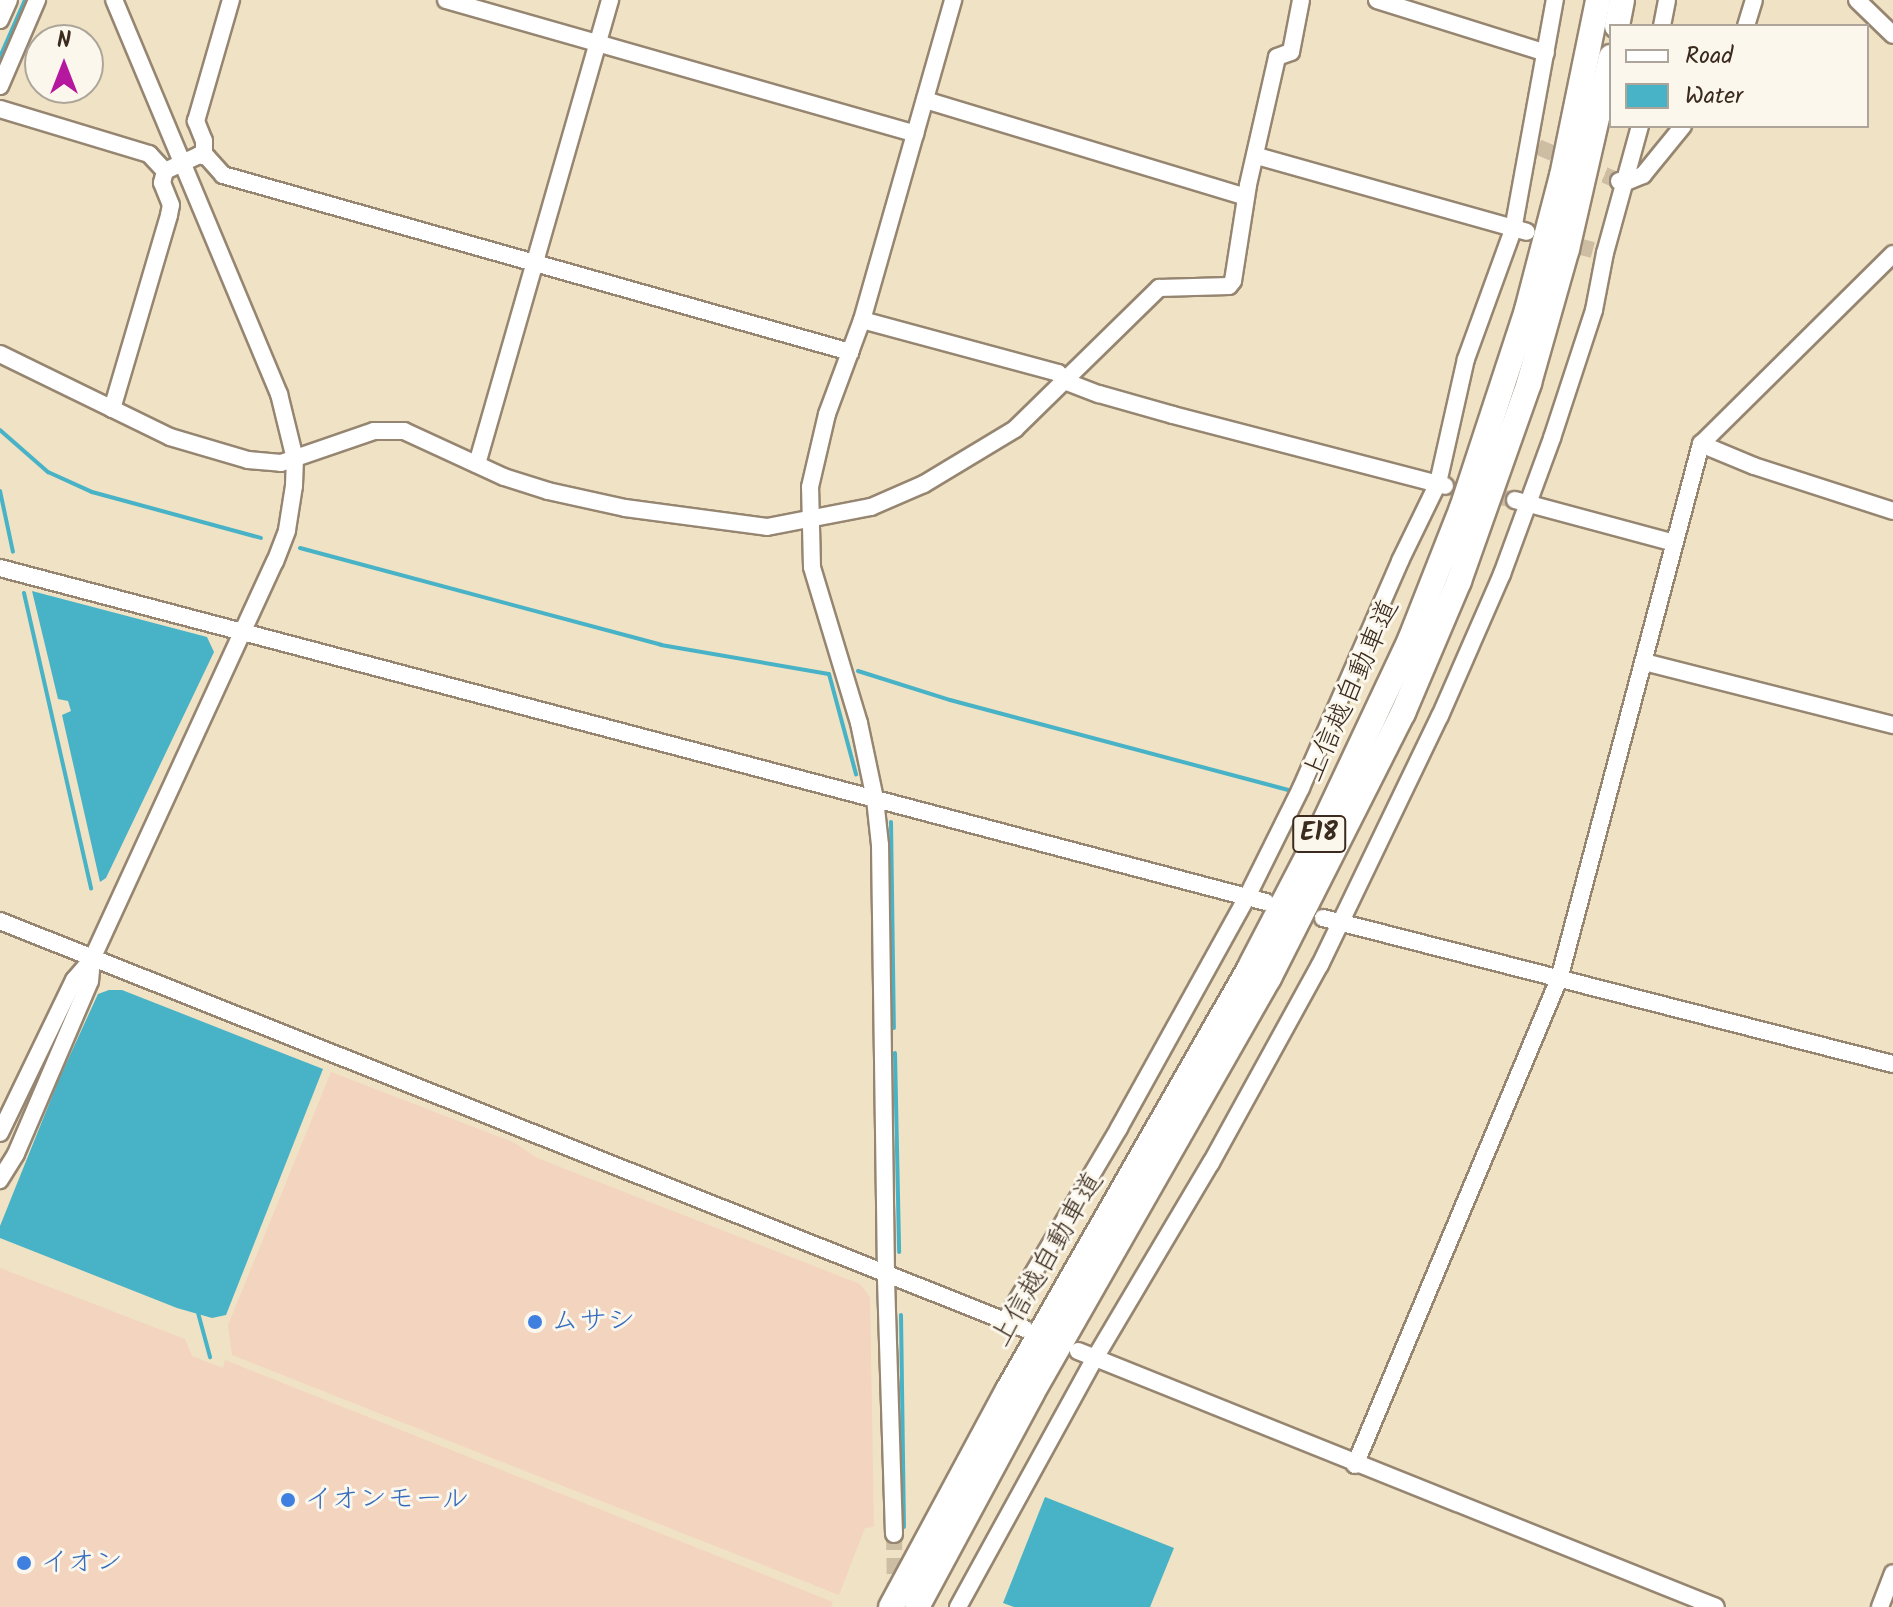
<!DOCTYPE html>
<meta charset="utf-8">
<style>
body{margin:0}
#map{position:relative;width:1893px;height:1607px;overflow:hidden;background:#f0e2c4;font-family:Kalam,"Klee One",sans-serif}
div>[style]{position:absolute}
.built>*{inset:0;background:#f3d4bf}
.water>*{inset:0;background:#48b2c6}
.stream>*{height:4px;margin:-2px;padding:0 2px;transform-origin:2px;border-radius:2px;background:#48b2c6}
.minor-tunnel>*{height:16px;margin-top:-8px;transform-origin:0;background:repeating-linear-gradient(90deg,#ccbda3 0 16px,transparent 0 24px)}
.roads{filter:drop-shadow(2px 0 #968671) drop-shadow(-2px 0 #968671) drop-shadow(0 2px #968671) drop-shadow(0 -2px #968671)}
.minor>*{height:16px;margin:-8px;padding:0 8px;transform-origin:8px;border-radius:8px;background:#fff}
.highway>*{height:24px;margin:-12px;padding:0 12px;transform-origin:12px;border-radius:12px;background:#fff}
.dots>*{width:22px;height:22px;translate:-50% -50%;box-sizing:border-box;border:4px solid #fbf7ec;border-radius:50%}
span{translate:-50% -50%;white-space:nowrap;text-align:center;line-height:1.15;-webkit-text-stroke:6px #fbf7ec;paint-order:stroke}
.shield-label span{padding:2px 6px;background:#fbf7ec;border:2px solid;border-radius:6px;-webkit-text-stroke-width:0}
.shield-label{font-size:26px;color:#3b2a1e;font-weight:700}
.street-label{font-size:28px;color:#3b2a1e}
.shop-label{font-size:28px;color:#366cbe}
.left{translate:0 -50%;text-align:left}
.legend{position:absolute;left:1609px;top:24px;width:260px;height:104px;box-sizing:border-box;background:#fbf7ec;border:2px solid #aea59a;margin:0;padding:10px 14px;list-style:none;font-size:24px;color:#3b2a1e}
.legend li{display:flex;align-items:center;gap:16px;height:40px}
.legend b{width:40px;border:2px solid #aea59a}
.north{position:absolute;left:24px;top:24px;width:80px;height:80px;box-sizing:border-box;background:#fbf7ec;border:2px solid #aea59a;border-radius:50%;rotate:0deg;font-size:22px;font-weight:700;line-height:32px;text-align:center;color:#3b2a1e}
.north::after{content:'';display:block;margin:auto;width:28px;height:36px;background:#b5179e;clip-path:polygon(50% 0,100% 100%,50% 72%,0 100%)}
</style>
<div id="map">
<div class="built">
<i style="clip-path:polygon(331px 1072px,515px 1143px,537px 1158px,860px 1284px,870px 1297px,874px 1527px,865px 1528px,839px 1595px,232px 1355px,228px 1325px)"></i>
<i style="clip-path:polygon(0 1268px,185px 1339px,192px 1356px,223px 1368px,225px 1360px,833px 1602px,831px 1607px,0 1607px)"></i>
</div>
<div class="water">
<i style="clip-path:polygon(32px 591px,207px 637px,214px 652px,106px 878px,100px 882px,62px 715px,71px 711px,68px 701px,58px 699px)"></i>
<i style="clip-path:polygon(109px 990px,122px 990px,323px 1069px,226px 1315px,212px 1318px,177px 1308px,0 1238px,0 1226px,59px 1079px,98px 994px)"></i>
<i style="clip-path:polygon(1045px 1497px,1174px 1548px,1150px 1607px,1014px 1607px,1003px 1603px)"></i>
</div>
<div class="stream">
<i style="left:0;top:57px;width:62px;rotate:-66.3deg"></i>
<i style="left:0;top:430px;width:64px;rotate:41.2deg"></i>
<i style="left:48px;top:472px;width:48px;rotate:24.4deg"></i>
<i style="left:92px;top:492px;width:175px;rotate:15.2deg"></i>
<i style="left:0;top:491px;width:62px;rotate:78deg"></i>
<i style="left:300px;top:548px;width:374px;rotate:15deg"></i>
<i style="left:661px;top:645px;width:170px;rotate:9.8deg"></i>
<i style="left:829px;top:674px;width:104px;rotate:74.9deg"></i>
<i style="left:24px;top:593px;width:303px;rotate:77.2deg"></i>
<i style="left:858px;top:671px;width:96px;rotate:17.5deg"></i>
<i style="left:950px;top:700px;width:351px;rotate:14.9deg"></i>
<i style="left:891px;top:822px;width:206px;rotate:89.2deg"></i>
<i style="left:895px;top:1053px;width:199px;rotate:88.8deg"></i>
<i style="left:197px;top:1309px;width:50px;rotate:74.8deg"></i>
<i style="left:901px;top:1315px;width:212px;rotate:89.2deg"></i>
</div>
<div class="minor-tunnel">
<i style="left:1538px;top:147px;width:88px;rotate:22.8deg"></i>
<i style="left:1559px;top:241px;width:35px;rotate:15deg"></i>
<i style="left:1446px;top:487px;width:70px;rotate:10.7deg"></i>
<i style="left:894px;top:1534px;width:59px;rotate:89deg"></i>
</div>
<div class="roads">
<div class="minor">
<i style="left:446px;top:0;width:488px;rotate:15.9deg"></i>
<i style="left:1377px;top:0;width:177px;rotate:17.4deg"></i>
<i style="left:1857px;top:0;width:50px;rotate:44.2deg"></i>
<i style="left:0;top:20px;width:22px;rotate:-66deg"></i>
<i style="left:1662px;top:26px;width:26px;rotate:-79deg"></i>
<i style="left:1746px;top:26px;width:27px;rotate:-73deg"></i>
<i style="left:0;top:86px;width:94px;rotate:-66.7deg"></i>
<i style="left:925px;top:100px;width:335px;rotate:16.8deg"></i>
<i style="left:0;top:109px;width:156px;rotate:16.8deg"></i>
<i style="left:149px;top:154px;width:23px;rotate:47deg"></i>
<i style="left:165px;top:171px;width:38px;rotate:-25deg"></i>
<i style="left:199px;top:155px;width:8px;rotate:14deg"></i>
<i style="left:207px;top:157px;width:24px;rotate:48deg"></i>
<i style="left:223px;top:175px;width:652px;rotate:15.76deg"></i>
<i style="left:204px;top:156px;width:15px;rotate:-90deg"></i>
<i style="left:204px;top:141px;width:22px;rotate:-112deg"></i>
<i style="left:196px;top:121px;width:126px;rotate:-73.9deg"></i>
<i style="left:1257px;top:156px;width:280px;rotate:15.7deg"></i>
<i style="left:1619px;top:181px;width:5px;rotate:22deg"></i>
<i style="left:1624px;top:183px;width:21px;rotate:-23deg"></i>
<i style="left:1643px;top:175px;width:63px;rotate:-50.8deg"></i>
<i style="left:862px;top:320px;width:203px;rotate:15.1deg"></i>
<i style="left:1058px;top:373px;width:13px;rotate:45deg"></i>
<i style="left:1067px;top:382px;width:34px;rotate:21deg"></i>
<i style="left:1099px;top:394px;width:77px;rotate:15.8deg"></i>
<i style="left:1173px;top:415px;width:281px;rotate:14.6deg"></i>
<i style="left:0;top:354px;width:189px;rotate:26deg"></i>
<i style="left:170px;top:437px;width:81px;rotate:16.4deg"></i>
<i style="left:248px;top:460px;width:33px;rotate:5deg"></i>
<i style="left:281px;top:463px;width:98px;rotate:-19deg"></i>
<i style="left:374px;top:431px;width:30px"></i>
<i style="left:404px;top:431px;width:110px;rotate:24.7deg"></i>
<i style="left:504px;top:477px;width:46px;rotate:17.7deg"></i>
<i style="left:548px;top:491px;width:79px;rotate:12.4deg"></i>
<i style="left:625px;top:508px;width:143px;rotate:7.6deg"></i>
<i style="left:767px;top:527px;width:106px;rotate:-10.9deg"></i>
<i style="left:871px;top:507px;width:58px;rotate:-23.5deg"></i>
<i style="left:924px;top:484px;width:106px;rotate:-31.1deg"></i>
<i style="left:1015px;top:429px;width:202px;rotate:-44.4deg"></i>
<i style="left:1159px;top:288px;width:70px;rotate:-1.6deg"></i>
<i style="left:1229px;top:286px;width:6px;rotate:-51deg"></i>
<i style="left:1233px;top:281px;width:97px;rotate:-81.1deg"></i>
<i style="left:1248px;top:185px;width:131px;rotate:-77.2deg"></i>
<i style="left:1277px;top:57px;width:15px;rotate:-20deg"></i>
<i style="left:1291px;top:52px;width:53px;rotate:-79.1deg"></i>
<i style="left:112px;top:409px;width:202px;rotate:-73.6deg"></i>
<i style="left:169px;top:215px;width:10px;rotate:-79deg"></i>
<i style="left:171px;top:205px;width:24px;rotate:-112deg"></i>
<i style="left:162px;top:183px;width:12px;rotate:-76deg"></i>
<i style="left:1701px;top:444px;width:57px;rotate:22.5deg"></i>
<i style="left:1754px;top:466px;width:146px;rotate:17.9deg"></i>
<i style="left:477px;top:464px;width:483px;rotate:-74deg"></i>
<i style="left:1515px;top:500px;width:165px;rotate:15.1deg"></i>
<i style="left:0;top:568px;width:1309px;rotate:14.78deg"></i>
<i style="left:1644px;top:662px;width:257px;rotate:14.2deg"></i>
<i style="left:1323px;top:918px;width:588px;rotate:14.37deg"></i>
<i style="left:0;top:921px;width:1103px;rotate:21.7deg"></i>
<i style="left:92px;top:959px;width:437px;rotate:-65.3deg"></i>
<i style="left:275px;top:562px;width:34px;rotate:-69deg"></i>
<i style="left:287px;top:530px;width:45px;rotate:-81deg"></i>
<i style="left:294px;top:486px;width:27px;rotate:-88deg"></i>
<i style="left:295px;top:459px;width:67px;rotate:-103.8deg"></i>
<i style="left:279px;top:394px;width:427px;rotate:-112.7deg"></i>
<i style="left:0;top:1133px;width:170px;rotate:-64.2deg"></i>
<i style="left:74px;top:980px;width:28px;rotate:-49deg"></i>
<i style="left:92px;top:959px;width:22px;rotate:95deg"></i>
<i style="left:90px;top:981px;width:188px;rotate:113.2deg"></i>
<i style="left:16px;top:1154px;width:31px;rotate:122deg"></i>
<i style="left:1005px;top:1321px;width:224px;rotate:-59.4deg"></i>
<i style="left:1119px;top:1128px;width:262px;rotate:-61deg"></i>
<i style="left:1246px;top:899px;width:124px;rotate:-63.6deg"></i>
<i style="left:1301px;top:788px;width:248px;rotate:-66.4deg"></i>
<i style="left:1400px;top:561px;width:87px;rotate:-64deg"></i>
<i style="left:1438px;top:483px;width:127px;rotate:-77.3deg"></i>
<i style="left:1466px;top:359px;width:137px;rotate:-70deg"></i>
<i style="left:1513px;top:230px;width:234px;rotate:-79.7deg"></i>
<i style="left:1078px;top:1351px;width:687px;rotate:21.86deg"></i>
<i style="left:1355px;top:1465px;width:527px;rotate:-67.23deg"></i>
<i style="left:1559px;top:979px;width:554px;rotate:-75.14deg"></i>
<i style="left:1701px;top:444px;width:270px;rotate:-44.7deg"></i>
<i style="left:894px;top:1534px;width:260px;rotate:-91.8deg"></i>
<i style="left:886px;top:1274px;width:429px;rotate:-90.8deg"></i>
<i style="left:880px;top:845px;width:46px;rotate:-96.2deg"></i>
<i style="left:875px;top:799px;width:78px;rotate:-101.9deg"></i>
<i style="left:859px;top:723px;width:163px;rotate:-106.8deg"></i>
<i style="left:812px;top:567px;width:80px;rotate:-91.4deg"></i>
<i style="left:810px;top:487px;width:75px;rotate:-76.9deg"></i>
<i style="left:827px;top:414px;width:100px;rotate:-69.6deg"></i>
<i style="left:862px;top:320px;width:333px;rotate:-74.1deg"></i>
<i style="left:958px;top:1607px;width:284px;rotate:-61.2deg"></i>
<i style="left:1095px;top:1358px;width:227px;rotate:-59.3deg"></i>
<i style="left:1211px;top:1163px;width:226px;rotate:-61.2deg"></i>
<i style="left:1320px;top:965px;width:276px;rotate:-64.3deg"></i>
<i style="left:1440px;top:716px;width:155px;rotate:-66.4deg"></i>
<i style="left:1502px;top:574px;width:145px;rotate:-69.8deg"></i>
<i style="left:1552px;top:438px;width:135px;rotate:-71.8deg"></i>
<i style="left:1594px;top:310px;width:58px;rotate:-79.1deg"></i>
<i style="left:1605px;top:253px;width:132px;rotate:-74.6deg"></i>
<i style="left:1880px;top:1607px;width:36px;rotate:-69deg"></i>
</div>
<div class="highway">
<i style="left:1617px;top:26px;width:26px;rotate:-79deg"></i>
<i style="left:891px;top:1607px;width:247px;rotate:-61.7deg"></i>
<i style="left:1008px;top:1390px;width:490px;rotate:-60.2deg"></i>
<i style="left:1251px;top:965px;width:139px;rotate:-62.5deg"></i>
<i style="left:1315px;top:842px;width:223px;rotate:-64.8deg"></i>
<i style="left:1410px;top:640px;width:142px;rotate:-68.5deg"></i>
<i style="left:1462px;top:508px;width:208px;rotate:-71.8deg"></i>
<i style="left:1527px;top:310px;width:138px;rotate:-75.4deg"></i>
<i style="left:1562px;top:176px;width:180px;rotate:-78.4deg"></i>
<i style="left:917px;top:1607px;width:241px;rotate:-61.7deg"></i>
<i style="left:1031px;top:1395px;width:480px;rotate:-60.3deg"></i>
<i style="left:1269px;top:978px;width:297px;rotate:-63.2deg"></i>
<i style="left:1403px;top:713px;width:143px;rotate:-67deg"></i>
<i style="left:1459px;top:581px;width:210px;rotate:-70.5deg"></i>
<i style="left:1529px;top:383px;width:139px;rotate:-74.2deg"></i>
<i style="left:1567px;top:249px;width:197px;rotate:-77.1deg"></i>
</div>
</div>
<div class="dots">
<i style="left:535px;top:1322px;background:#3f7fe0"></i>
<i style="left:288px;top:1500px;background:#3f7fe0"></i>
<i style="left:24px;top:1563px;background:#3f7fe0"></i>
</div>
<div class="shield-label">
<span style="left:1319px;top:834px">E18</span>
</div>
<div class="street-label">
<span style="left:1352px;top:691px;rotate:-66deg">上信越自動車道</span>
<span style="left:1048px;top:1260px;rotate:-60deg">上信越自動車道</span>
</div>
<div class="shop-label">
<span class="left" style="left:551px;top:1322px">ムサシ</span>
<span class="left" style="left:304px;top:1500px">イオンモール</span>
<span class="left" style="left:40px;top:1563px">イオン</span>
</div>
<ul class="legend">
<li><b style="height:10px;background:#fff"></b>Road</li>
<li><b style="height:22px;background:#48b2c6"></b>Water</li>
</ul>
<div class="north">N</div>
</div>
